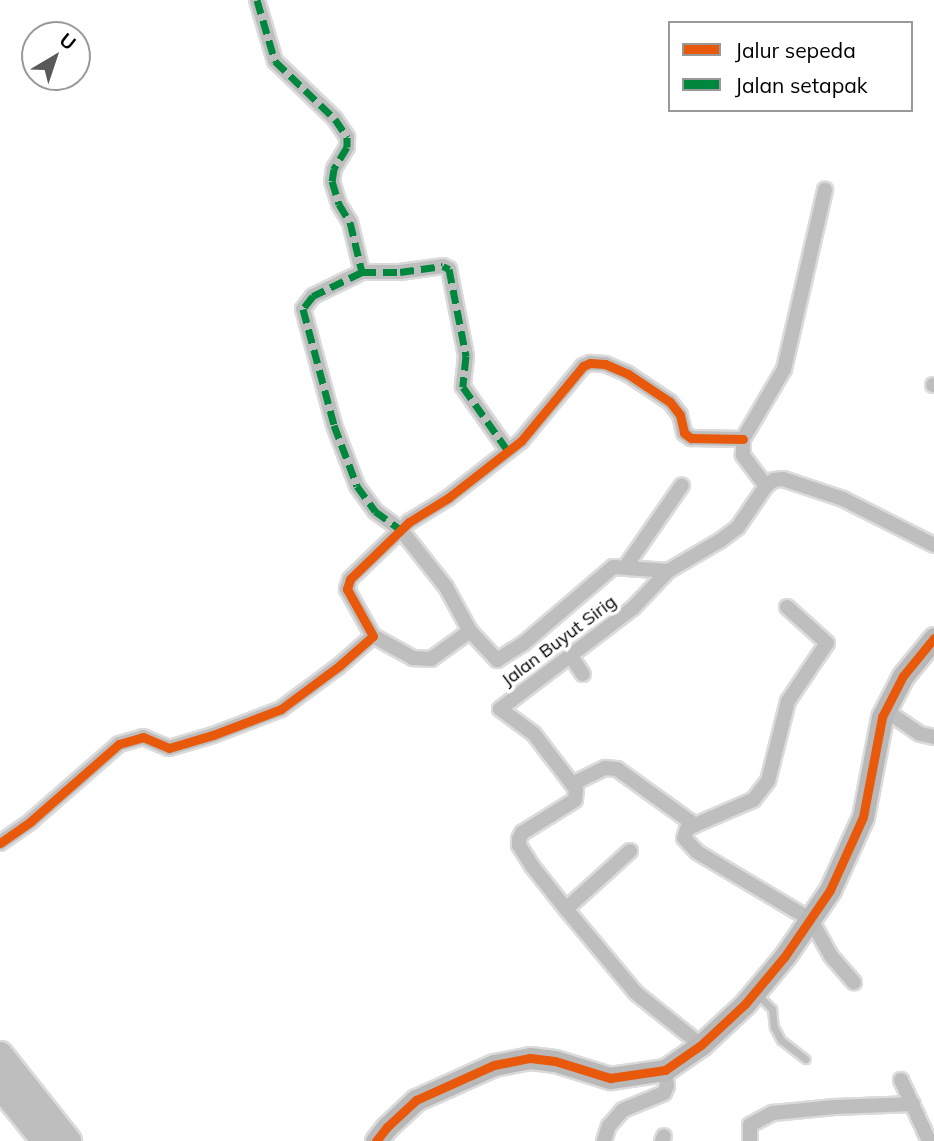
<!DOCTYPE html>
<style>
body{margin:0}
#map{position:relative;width:934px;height:1141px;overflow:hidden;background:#fff;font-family:Mulish,sans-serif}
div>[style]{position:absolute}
.roads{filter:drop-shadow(2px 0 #dbdbdb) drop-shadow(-2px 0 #dbdbdb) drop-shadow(0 2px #dbdbdb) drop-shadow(0 -2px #dbdbdb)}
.lane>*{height:7px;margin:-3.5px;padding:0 3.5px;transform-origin:3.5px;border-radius:3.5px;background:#bebebe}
.street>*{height:14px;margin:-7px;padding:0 7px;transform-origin:7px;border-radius:7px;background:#bebebe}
.secondary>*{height:21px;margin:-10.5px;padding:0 10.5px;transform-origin:10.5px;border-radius:10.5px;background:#b8b8b8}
.highway>*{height:26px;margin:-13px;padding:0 13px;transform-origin:13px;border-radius:13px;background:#bebebe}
.quiet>*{height:7px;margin-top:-3.5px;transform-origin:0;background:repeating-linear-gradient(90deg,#00873e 0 14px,transparent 0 21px)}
.cycleway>*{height:9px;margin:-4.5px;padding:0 4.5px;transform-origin:4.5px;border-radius:4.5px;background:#e8590c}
span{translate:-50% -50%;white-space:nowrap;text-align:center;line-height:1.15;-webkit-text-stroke:7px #fff;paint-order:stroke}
.street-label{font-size:18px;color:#000}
.legend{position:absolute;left:668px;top:21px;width:245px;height:91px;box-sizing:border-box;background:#fff;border:2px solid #999;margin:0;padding:9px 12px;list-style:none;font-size:21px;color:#000}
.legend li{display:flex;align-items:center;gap:14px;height:35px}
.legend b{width:35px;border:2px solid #999}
.north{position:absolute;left:21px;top:21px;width:70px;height:70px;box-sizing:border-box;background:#fff;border:2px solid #999;border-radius:50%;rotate:39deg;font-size:19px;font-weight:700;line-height:28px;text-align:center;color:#000}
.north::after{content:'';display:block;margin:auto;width:24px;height:32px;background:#595959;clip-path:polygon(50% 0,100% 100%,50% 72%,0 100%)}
</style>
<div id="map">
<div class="roads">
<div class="lane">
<i style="left:758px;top:995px;width:20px;rotate:45deg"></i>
<i style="left:772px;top:1009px;width:18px;rotate:84deg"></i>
<i style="left:774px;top:1027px;width:15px;rotate:62deg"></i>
<i style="left:781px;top:1040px;width:31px;rotate:38deg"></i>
</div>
<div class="street">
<i style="left:257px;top:0;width:64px;rotate:73.6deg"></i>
<i style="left:275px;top:61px;width:83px;rotate:44deg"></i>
<i style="left:335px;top:119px;width:22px;rotate:56deg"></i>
<i style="left:347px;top:137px;width:10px;rotate:90deg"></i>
<i style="left:347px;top:147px;width:26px;rotate:121deg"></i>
<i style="left:334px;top:169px;width:12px;rotate:99deg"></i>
<i style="left:332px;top:181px;width:24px;rotate:73deg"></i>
<i style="left:339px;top:204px;width:21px;rotate:59deg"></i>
<i style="left:350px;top:222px;width:51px;rotate:76.5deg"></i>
<i style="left:362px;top:272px;width:55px;rotate:153.9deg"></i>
<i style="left:313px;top:296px;width:16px;rotate:128deg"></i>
<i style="left:303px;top:309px;width:120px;rotate:75deg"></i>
<i style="left:334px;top:425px;width:65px;rotate:69.3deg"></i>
<i style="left:357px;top:486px;width:31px;rotate:54deg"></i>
<i style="left:375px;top:511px;width:32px;rotate:36deg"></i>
<i style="left:401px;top:530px;width:73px;rotate:51.7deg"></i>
<i style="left:446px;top:587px;width:50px;rotate:61.4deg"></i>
<i style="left:362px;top:272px;width:38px"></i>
<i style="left:400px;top:272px;width:43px;rotate:-7.9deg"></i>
<i style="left:443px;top:266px;width:7px;rotate:27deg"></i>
<i style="left:449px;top:269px;width:89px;rotate:78.9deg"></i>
<i style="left:466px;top:356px;width:31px;rotate:96deg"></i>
<i style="left:463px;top:387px;width:78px;rotate:54.9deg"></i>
<i style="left:933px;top:385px;width:1px"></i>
<i style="left:766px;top:486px;width:39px;rotate:-127deg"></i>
<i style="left:743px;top:455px;width:16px;rotate:-90deg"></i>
<i style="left:743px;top:439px;width:81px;rotate:-59.6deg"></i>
<i style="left:784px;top:369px;width:184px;rotate:-77.1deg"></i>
<i style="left:626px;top:566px;width:98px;rotate:-55.3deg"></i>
<i style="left:787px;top:607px;width:54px;rotate:42deg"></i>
<i style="left:827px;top:643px;width:70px;rotate:123.9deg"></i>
<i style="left:788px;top:701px;width:82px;rotate:104deg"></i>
<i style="left:768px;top:781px;width:24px;rotate:128deg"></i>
<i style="left:753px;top:800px;width:63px;rotate:156.7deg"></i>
<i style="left:695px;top:825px;width:9px;rotate:153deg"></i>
<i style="left:687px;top:829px;width:9px;rotate:108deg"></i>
<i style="left:684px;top:838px;width:19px;rotate:47deg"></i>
<i style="left:697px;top:852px;width:133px;rotate:30.8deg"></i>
<i style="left:811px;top:920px;width:41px;rotate:60.9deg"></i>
<i style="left:831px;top:956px;width:35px;rotate:49deg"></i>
<i style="left:373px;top:636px;width:46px;rotate:28.8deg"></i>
<i style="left:413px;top:658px;width:18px;rotate:3deg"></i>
<i style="left:431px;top:659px;width:48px;rotate:-35.7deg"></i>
<i style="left:470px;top:631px;width:40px;rotate:47deg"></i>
<i style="left:497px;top:660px;width:31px;rotate:-32deg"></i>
<i style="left:523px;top:644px;width:118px;rotate:-40.5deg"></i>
<i style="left:613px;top:567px;width:55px;rotate:4.2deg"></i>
<i style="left:668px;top:571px;width:61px;rotate:-30.3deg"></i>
<i style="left:721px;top:540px;width:21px;rotate:-37deg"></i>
<i style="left:738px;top:527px;width:50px;rotate:-55.7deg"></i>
<i style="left:766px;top:486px;width:10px;rotate:-37deg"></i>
<i style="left:774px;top:480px;width:9px;rotate:-6deg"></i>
<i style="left:783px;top:479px;width:63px;rotate:18.4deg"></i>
<i style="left:843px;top:499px;width:102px;rotate:26.8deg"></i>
<i style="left:570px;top:655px;width:23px;rotate:56deg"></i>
<i style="left:885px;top:710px;width:42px;rotate:34.4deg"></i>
<i style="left:920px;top:734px;width:14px;rotate:12deg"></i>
<i style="left:572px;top:784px;width:37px;rotate:-26deg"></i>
<i style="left:605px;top:768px;width:12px;rotate:5deg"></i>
<i style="left:617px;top:769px;width:96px;rotate:35.7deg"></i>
<i style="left:0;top:843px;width:38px;rotate:-35deg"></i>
<i style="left:31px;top:821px;width:117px;rotate:-41.2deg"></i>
<i style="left:119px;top:744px;width:25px;rotate:-16deg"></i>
<i style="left:143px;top:737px;width:28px;rotate:23deg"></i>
<i style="left:169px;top:748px;width:46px;rotate:-16.5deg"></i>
<i style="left:213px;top:735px;width:73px;rotate:-20.9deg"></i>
<i style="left:281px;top:709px;width:72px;rotate:-36.6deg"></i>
<i style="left:339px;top:666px;width:45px;rotate:-41.4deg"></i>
<i style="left:373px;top:636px;width:54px;rotate:-119deg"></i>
<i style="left:347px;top:589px;width:10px;rotate:-73deg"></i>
<i style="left:350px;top:579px;width:82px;rotate:-44deg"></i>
<i style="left:409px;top:522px;width:46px;rotate:-31.6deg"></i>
<i style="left:448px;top:498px;width:93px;rotate:-38deg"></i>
<i style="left:521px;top:441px;width:97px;rotate:-50.4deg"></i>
<i style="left:583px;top:366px;width:8px;rotate:-23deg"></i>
<i style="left:590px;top:363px;width:15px;rotate:4deg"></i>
<i style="left:605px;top:364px;width:25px;rotate:23deg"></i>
<i style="left:628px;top:374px;width:50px;rotate:33.7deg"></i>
<i style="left:670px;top:402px;width:16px;rotate:52deg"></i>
<i style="left:680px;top:415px;width:18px;rotate:77deg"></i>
<i style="left:684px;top:433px;width:9px;rotate:36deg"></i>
<i style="left:691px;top:438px;width:52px;rotate:1.1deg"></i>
<i style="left:630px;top:851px;width:86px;rotate:137.8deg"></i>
<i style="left:566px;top:909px;width:109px;rotate:50.2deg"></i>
<i style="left:636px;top:993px;width:83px;rotate:38.7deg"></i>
<i style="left:566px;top:909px;width:55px;rotate:-128.3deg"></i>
<i style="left:532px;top:866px;width:25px;rotate:-122deg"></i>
<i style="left:519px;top:845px;width:6px;rotate:-90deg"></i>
<i style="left:519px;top:839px;width:7px;rotate:-63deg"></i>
<i style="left:522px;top:833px;width:62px;rotate:-31.9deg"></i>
<i style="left:575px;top:800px;width:11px;rotate:-85deg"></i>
<i style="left:576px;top:789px;width:69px;rotate:-127.4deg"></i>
<i style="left:534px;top:734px;width:42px;rotate:-143.7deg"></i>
<i style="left:500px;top:709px;width:167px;rotate:-37.2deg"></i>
<i style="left:633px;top:608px;width:51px;rotate:-46.6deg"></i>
<i style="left:901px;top:1080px;width:67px;rotate:65.3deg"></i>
<i style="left:604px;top:1141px;width:16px;rotate:-72deg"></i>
<i style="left:609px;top:1126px;width:21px;rotate:-49deg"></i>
<i style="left:623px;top:1110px;width:44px;rotate:-22.5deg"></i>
<i style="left:664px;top:1093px;width:8px;rotate:-67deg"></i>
<i style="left:667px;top:1086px;width:16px;rotate:-97deg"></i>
<i style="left:662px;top:1141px;width:5px;rotate:-68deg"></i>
<i style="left:750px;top:1141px;width:16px;rotate:-90deg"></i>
<i style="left:750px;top:1125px;width:26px;rotate:-28deg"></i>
<i style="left:773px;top:1113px;width:62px;rotate:-5.5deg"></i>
<i style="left:835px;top:1107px;width:78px;rotate:-2.2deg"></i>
</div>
<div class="secondary">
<i style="left:376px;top:1141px;width:18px;rotate:-52deg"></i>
<i style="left:387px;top:1127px;width:40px;rotate:-43deg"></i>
<i style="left:416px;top:1100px;width:85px;rotate:-24.2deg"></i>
<i style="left:494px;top:1065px;width:37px;rotate:-11deg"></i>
<i style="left:530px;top:1058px;width:25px;rotate:7deg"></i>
<i style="left:555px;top:1061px;width:58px;rotate:17.2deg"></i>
<i style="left:610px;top:1078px;width:56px;rotate:-8.3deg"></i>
<i style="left:665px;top:1070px;width:44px;rotate:-34.8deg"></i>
<i style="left:701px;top:1045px;width:60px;rotate:-43deg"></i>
<i style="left:745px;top:1004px;width:62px;rotate:-50.2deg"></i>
<i style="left:785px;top:956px;width:80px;rotate:-55.7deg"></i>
<i style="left:830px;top:890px;width:80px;rotate:-65.7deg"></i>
<i style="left:863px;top:817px;width:102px;rotate:-79.2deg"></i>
<i style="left:882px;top:717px;width:46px;rotate:-62.9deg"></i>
<i style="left:903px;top:676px;width:49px;rotate:-50.8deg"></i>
</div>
<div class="highway">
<i style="left:0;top:1055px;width:110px;rotate:51.7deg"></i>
<i style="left:0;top:1085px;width:72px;rotate:51.2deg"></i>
</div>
</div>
<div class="quiet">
<i style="left:257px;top:0;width:64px;rotate:73.6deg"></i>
<i style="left:275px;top:61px;width:83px;rotate:44deg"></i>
<i style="left:335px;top:119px;width:22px;rotate:56deg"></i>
<i style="left:347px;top:137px;width:10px;rotate:90deg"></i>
<i style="left:347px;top:147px;width:26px;rotate:121deg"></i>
<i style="left:334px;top:169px;width:12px;rotate:99deg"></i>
<i style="left:332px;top:181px;width:24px;rotate:73deg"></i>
<i style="left:339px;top:204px;width:21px;rotate:59deg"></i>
<i style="left:350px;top:222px;width:51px;rotate:76.5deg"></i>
<i style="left:362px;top:272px;width:55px;rotate:153.9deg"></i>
<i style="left:313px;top:296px;width:16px;rotate:128deg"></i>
<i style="left:303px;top:309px;width:120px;rotate:75deg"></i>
<i style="left:334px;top:425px;width:65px;rotate:69.3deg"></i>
<i style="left:357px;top:486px;width:31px;rotate:54deg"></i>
<i style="left:375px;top:511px;width:32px;rotate:36deg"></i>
<i style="left:362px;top:272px;width:38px"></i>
<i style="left:400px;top:272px;width:43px;rotate:-7.9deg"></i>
<i style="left:443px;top:266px;width:7px;rotate:27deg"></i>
<i style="left:449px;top:269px;width:89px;rotate:78.9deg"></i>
<i style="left:466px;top:356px;width:31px;rotate:96deg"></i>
<i style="left:463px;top:387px;width:78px;rotate:54.9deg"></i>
<i style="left:508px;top:451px;width:4px;rotate:-34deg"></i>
</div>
<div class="cycleway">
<i style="left:0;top:843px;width:38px;rotate:-35deg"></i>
<i style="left:31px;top:821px;width:117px;rotate:-41.2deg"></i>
<i style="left:119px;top:744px;width:25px;rotate:-16deg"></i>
<i style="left:143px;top:737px;width:28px;rotate:23deg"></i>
<i style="left:169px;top:748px;width:46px;rotate:-16.5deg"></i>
<i style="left:213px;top:735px;width:73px;rotate:-20.9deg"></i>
<i style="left:281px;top:709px;width:72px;rotate:-36.6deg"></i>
<i style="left:339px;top:666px;width:45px;rotate:-41.4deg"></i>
<i style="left:373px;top:636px;width:54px;rotate:-119deg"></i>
<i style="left:347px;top:589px;width:10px;rotate:-73deg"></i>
<i style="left:350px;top:579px;width:82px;rotate:-44deg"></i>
<i style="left:409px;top:522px;width:46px;rotate:-31.6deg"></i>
<i style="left:448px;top:498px;width:93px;rotate:-38deg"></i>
<i style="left:521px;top:441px;width:97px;rotate:-50.4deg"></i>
<i style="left:583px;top:366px;width:8px;rotate:-23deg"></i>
<i style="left:590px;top:363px;width:15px;rotate:4deg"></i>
<i style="left:605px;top:364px;width:25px;rotate:23deg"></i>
<i style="left:628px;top:374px;width:50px;rotate:33.7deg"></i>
<i style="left:670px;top:402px;width:16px;rotate:52deg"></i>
<i style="left:680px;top:415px;width:18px;rotate:77deg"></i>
<i style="left:684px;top:433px;width:9px;rotate:36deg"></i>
<i style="left:691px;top:438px;width:52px;rotate:1.1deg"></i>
<i style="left:376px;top:1141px;width:18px;rotate:-52deg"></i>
<i style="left:387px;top:1127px;width:40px;rotate:-43deg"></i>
<i style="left:416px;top:1100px;width:85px;rotate:-24.2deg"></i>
<i style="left:494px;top:1065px;width:37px;rotate:-11deg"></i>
<i style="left:530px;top:1058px;width:25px;rotate:7deg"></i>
<i style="left:555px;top:1061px;width:58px;rotate:17.2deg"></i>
<i style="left:610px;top:1078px;width:56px;rotate:-8.3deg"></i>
<i style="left:665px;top:1070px;width:44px;rotate:-34.8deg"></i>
<i style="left:701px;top:1045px;width:60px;rotate:-43deg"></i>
<i style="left:745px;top:1004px;width:62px;rotate:-50.2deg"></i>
<i style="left:785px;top:956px;width:80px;rotate:-55.7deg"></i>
<i style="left:830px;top:890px;width:80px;rotate:-65.7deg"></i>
<i style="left:863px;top:817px;width:102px;rotate:-79.2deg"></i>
<i style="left:882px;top:717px;width:46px;rotate:-62.9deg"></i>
<i style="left:903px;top:676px;width:49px;rotate:-50.8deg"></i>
</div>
<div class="street-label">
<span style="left:559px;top:641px;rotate:-37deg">Jalan Buyut Sirig</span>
</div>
<ul class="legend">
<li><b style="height:9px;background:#e8590c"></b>Jalur sepeda</li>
<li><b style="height:9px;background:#00873e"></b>Jalan setapak</li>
</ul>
<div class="north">U</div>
</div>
